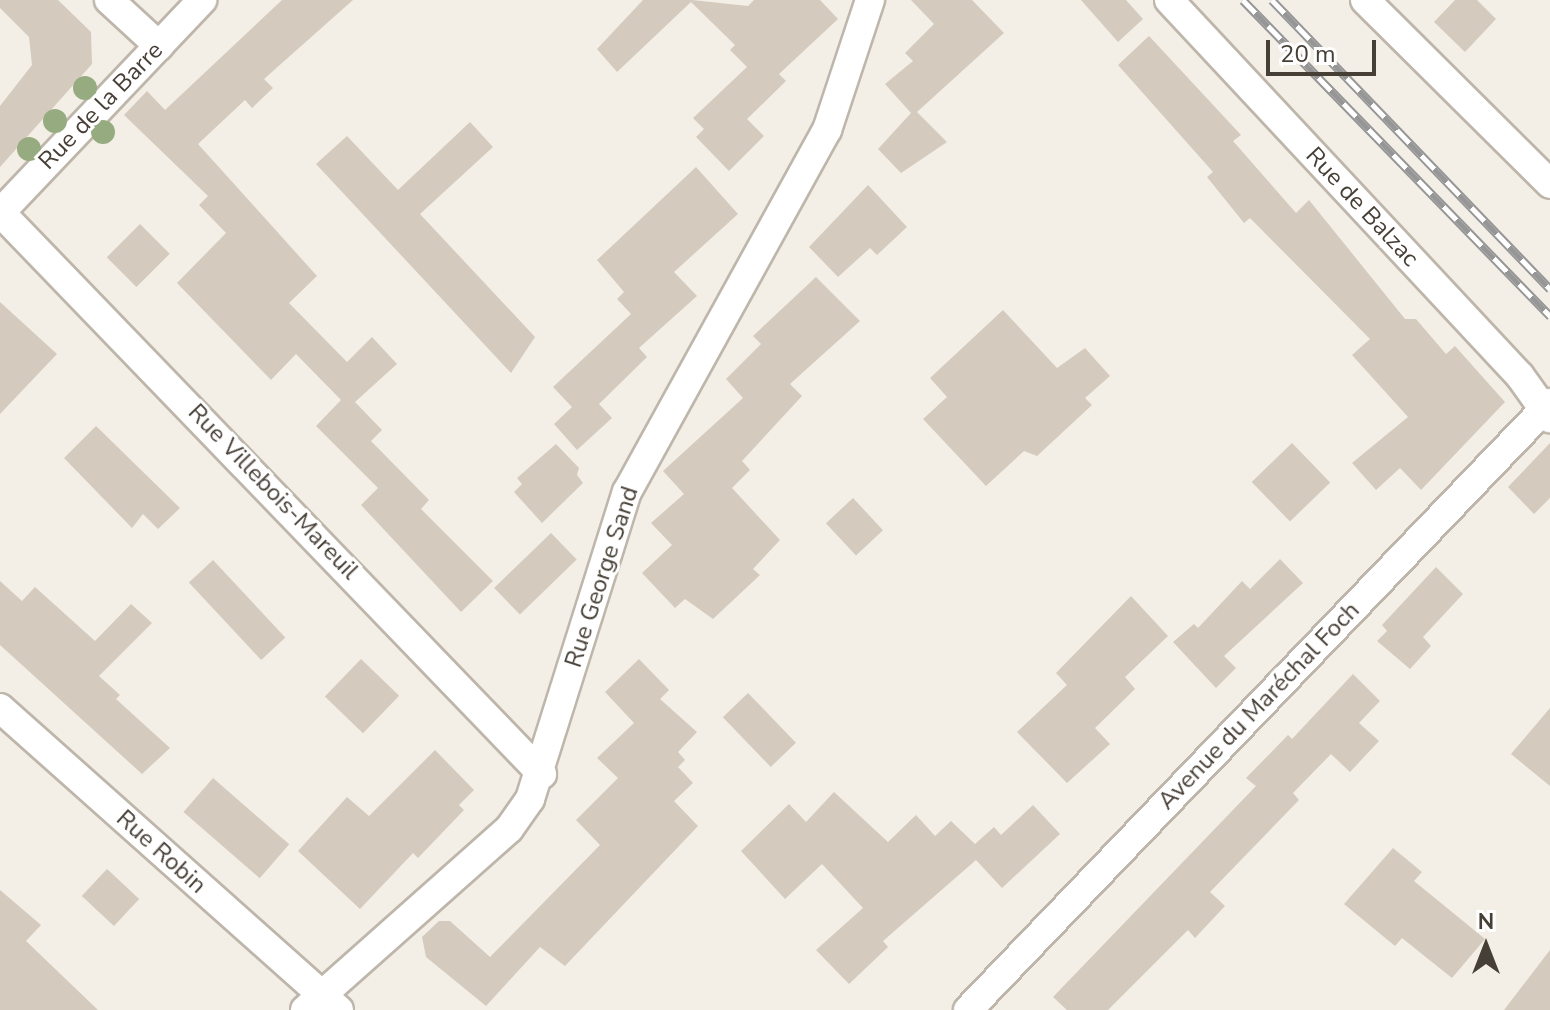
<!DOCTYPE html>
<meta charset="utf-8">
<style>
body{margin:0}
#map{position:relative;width:1550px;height:1010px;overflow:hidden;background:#f3efe7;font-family:"Nunito Sans",sans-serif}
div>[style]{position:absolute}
.building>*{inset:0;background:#d4cabd;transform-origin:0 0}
.roads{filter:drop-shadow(2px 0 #beb6aa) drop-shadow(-2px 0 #beb6aa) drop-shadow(0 2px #beb6aa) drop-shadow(0 -2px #beb6aa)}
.street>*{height:28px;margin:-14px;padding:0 14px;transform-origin:14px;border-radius:14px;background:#fff}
.rail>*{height:9px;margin-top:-4.5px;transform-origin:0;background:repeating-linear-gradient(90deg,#fff 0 18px,#969696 0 36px);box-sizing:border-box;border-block:2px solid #969696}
.trees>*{width:24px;height:24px;margin:-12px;border-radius:50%;background:#96ac80}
span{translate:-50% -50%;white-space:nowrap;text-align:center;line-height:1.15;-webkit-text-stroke:6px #fff;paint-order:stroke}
.street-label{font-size:24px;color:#463f36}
.north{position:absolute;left:1446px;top:906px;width:80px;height:80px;-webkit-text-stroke:6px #fff;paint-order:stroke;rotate:0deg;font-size:22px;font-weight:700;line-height:32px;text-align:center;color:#463f36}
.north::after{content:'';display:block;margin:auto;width:28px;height:36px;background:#463f36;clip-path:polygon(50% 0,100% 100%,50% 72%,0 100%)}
.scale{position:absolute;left:1266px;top:40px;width:110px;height:36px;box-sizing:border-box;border:4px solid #463f36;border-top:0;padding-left:10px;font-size:24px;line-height:28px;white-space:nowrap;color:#463f36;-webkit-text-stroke:6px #fff;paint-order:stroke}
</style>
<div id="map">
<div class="building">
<i style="clip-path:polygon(0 0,58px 0,91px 32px,92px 64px,0 167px,0 106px,32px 65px,29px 37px,0 8px)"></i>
<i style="clip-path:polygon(282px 0,353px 0,264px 79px,273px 88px,252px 108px,245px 100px,198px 144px,317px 276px,289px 303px,347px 362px,372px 337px,397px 364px,355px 402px,382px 430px,371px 441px,429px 500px,421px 509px,493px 581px,461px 612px,361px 505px,378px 488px,316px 426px,341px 400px,296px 354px,271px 380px,177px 283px,226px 233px,199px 205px,208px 196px,124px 115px,147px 91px,165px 110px)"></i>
<i style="clip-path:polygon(643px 0,692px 0,748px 6px,754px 0,820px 0,838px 19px,779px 74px,786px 81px,747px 119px,764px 136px,729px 171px,696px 137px,704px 129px,693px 118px,747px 67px,730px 50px,735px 45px,691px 2px,617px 72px,597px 49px)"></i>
<i style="clip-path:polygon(911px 0,972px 0,1004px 33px,917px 112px,947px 142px,901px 173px,878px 149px,911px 113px,885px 84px,913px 61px,905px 53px,934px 24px)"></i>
<i style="clip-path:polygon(1081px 0,1126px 0,1143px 19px,1118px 42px)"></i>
<i style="clip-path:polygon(1455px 0,1477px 0,1496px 19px,1465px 52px,1434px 22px)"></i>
<i style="clip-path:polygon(1149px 36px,1241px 135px,1233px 141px,1296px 213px,1309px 200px,1405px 319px,1416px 319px,1446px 354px,1455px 346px,1505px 402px,1421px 490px,1400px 468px,1376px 490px,1352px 463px,1408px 417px,1352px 355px,1370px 339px,1250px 218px,1244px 223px,1207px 177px,1213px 172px,1118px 65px)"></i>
<i style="clip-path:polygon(470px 122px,493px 147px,420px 214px,535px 337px,511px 373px,316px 164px,347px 136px,398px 190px)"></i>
<i style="clip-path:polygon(696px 167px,738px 214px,674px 272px,697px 296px,639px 348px,647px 357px,599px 404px,612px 418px,577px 450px,554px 424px,572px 407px,553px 387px,631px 314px,617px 299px,624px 292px,597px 260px)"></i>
<i style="clip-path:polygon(868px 185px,907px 227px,877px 255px,870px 248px,838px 277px,809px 247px)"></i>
<i style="left:140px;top:224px;width:42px;height:47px;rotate:45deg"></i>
<i style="clip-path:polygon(816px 277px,860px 321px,790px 384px,802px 396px,742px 461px,750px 470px,732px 488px,780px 540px,753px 569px,760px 575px,713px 619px,685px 599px,675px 608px,642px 573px,672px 545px,651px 523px,684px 494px,663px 471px,743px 398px,726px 379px,761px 344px,753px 336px)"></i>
<i style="clip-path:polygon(0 302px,57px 354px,0 414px)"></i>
<i style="clip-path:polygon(1003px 310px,1057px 368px,1085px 348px,1110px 376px,1085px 398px,1092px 405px,1037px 456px,1024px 451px,986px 486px,923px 419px,947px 397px,930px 378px)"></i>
<i style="clip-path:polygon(96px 426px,180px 508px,158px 529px,143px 514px,132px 528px,64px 458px)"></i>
<i style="left:1292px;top:443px;width:55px;height:56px;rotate:46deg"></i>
<i style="clip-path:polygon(1550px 443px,1550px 498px,1534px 514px,1508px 487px)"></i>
<i style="clip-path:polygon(556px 444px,579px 468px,577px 475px,583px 483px,542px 523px,514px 492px,522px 484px,517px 478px)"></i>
<i style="left:853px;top:498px;width:44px;height:37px;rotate:47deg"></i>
<i style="left:551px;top:533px;width:37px;height:79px;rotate:46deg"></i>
<i style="clip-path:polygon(1280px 559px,1303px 583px,1224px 656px,1236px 668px,1216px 688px,1173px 642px,1194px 624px,1198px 628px,1242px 581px,1250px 589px)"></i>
<i style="left:213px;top:560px;width:106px;height:33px;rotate:47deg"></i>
<i style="clip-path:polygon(1436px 567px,1463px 594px,1423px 637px,1431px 646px,1410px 669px,1377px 641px,1387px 631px,1382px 625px)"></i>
<i style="clip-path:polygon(0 581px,22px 601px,35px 587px,95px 641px,131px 604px,152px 623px,99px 676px,120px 695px,116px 699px,170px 748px,142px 774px,0 645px)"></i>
<i style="clip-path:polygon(1131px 596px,1168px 636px,1125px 677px,1135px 689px,1095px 728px,1110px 744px,1067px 783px,1017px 732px,1067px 685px,1056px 673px)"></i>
<i style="left:361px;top:659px;width:53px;height:52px;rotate:44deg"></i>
<i style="clip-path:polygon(639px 659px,669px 690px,660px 699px,697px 732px,678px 752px,685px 760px,678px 767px,693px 783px,674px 801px,698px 826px,565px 966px,540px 947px,486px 1006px,426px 957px,422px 937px,439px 921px,450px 921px,490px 957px,600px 845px,576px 820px,618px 778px,597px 758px,634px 723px,605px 692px)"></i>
<i style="clip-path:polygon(1353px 674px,1380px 701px,1359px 723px,1379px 741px,1350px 772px,1331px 754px,1293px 793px,1299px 800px,1210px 892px,1225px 906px,1195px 938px,1188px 930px,1108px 1010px,1067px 1010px,1053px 997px,1256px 786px,1246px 778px,1288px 735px,1292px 739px)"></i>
<i style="left:748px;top:693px;width:69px;height:35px;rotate:46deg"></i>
<i style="clip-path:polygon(1550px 708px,1550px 786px,1511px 754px)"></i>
<i style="clip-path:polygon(435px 750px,474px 790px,459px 805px,464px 810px,418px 858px,413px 853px,360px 909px,298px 851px,347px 797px,369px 816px)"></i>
<i style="left:213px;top:778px;width:101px;height:45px;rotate:41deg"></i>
<i style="clip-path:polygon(834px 792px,888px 842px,916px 815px,935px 836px,951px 821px,975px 844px,994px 827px,1001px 835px,1033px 805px,1060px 834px,1002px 888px,976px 860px,883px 941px,888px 947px,849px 984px,816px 950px,863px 908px,822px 864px,785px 899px,741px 851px,789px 804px,806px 822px)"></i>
<i style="clip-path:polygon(1393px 848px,1422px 872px,1414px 881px,1485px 939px,1452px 978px,1402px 938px,1395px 946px,1344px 904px)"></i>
<i style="left:107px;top:869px;width:44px;height:37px;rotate:43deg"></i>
<i style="clip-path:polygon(0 890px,41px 925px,26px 941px,98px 1010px,0 1010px)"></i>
<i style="clip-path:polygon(1550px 950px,1550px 1010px,1504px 1010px)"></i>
</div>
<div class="roads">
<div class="street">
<i style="left:109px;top:0;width:68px;rotate:42.6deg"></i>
<i style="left:1169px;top:0;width:514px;rotate:46.97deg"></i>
<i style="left:1520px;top:376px;width:52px;rotate:54.5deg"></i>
<i style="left:1365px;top:0;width:261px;rotate:44.8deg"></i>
<i style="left:0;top:212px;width:781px;rotate:46.04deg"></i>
<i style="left:0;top:213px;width:294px;rotate:-46.5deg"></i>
<i style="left:0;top:708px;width:454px;rotate:41.7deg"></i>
<i style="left:305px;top:1010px;width:273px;rotate:-41.6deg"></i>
<i style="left:509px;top:829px;width:37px;rotate:-55deg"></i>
<i style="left:530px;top:799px;width:322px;rotate:-72.5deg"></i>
<i style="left:627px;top:492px;width:414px;rotate:-61.1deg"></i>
<i style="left:827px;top:130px;width:137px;rotate:-71.7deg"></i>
<i style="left:968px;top:1010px;width:841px;rotate:-46.2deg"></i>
</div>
</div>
<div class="rail">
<i style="left:1243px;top:0;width:441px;rotate:45.8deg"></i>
<i style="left:1272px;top:0;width:401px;rotate:46.1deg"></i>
</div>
<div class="trees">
<i style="left:85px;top:88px"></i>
<i style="left:55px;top:121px"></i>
<i style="left:103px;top:132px"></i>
<i style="left:29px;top:149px"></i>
</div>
<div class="street-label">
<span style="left:101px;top:106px;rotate:-46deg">Rue de la Barre</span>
<span style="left:1362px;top:207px;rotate:47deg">Rue de Balzac</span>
<span style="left:273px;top:492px;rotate:46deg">Rue Villebois-Mareuil</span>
<span style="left:602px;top:577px;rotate:-72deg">Rue George Sand</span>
<span style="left:1259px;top:706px;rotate:-46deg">Avenue du Maréchal Foch</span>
<span style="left:161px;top:852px;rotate:42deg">Rue Robin</span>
</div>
<div class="north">N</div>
<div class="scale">20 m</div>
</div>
